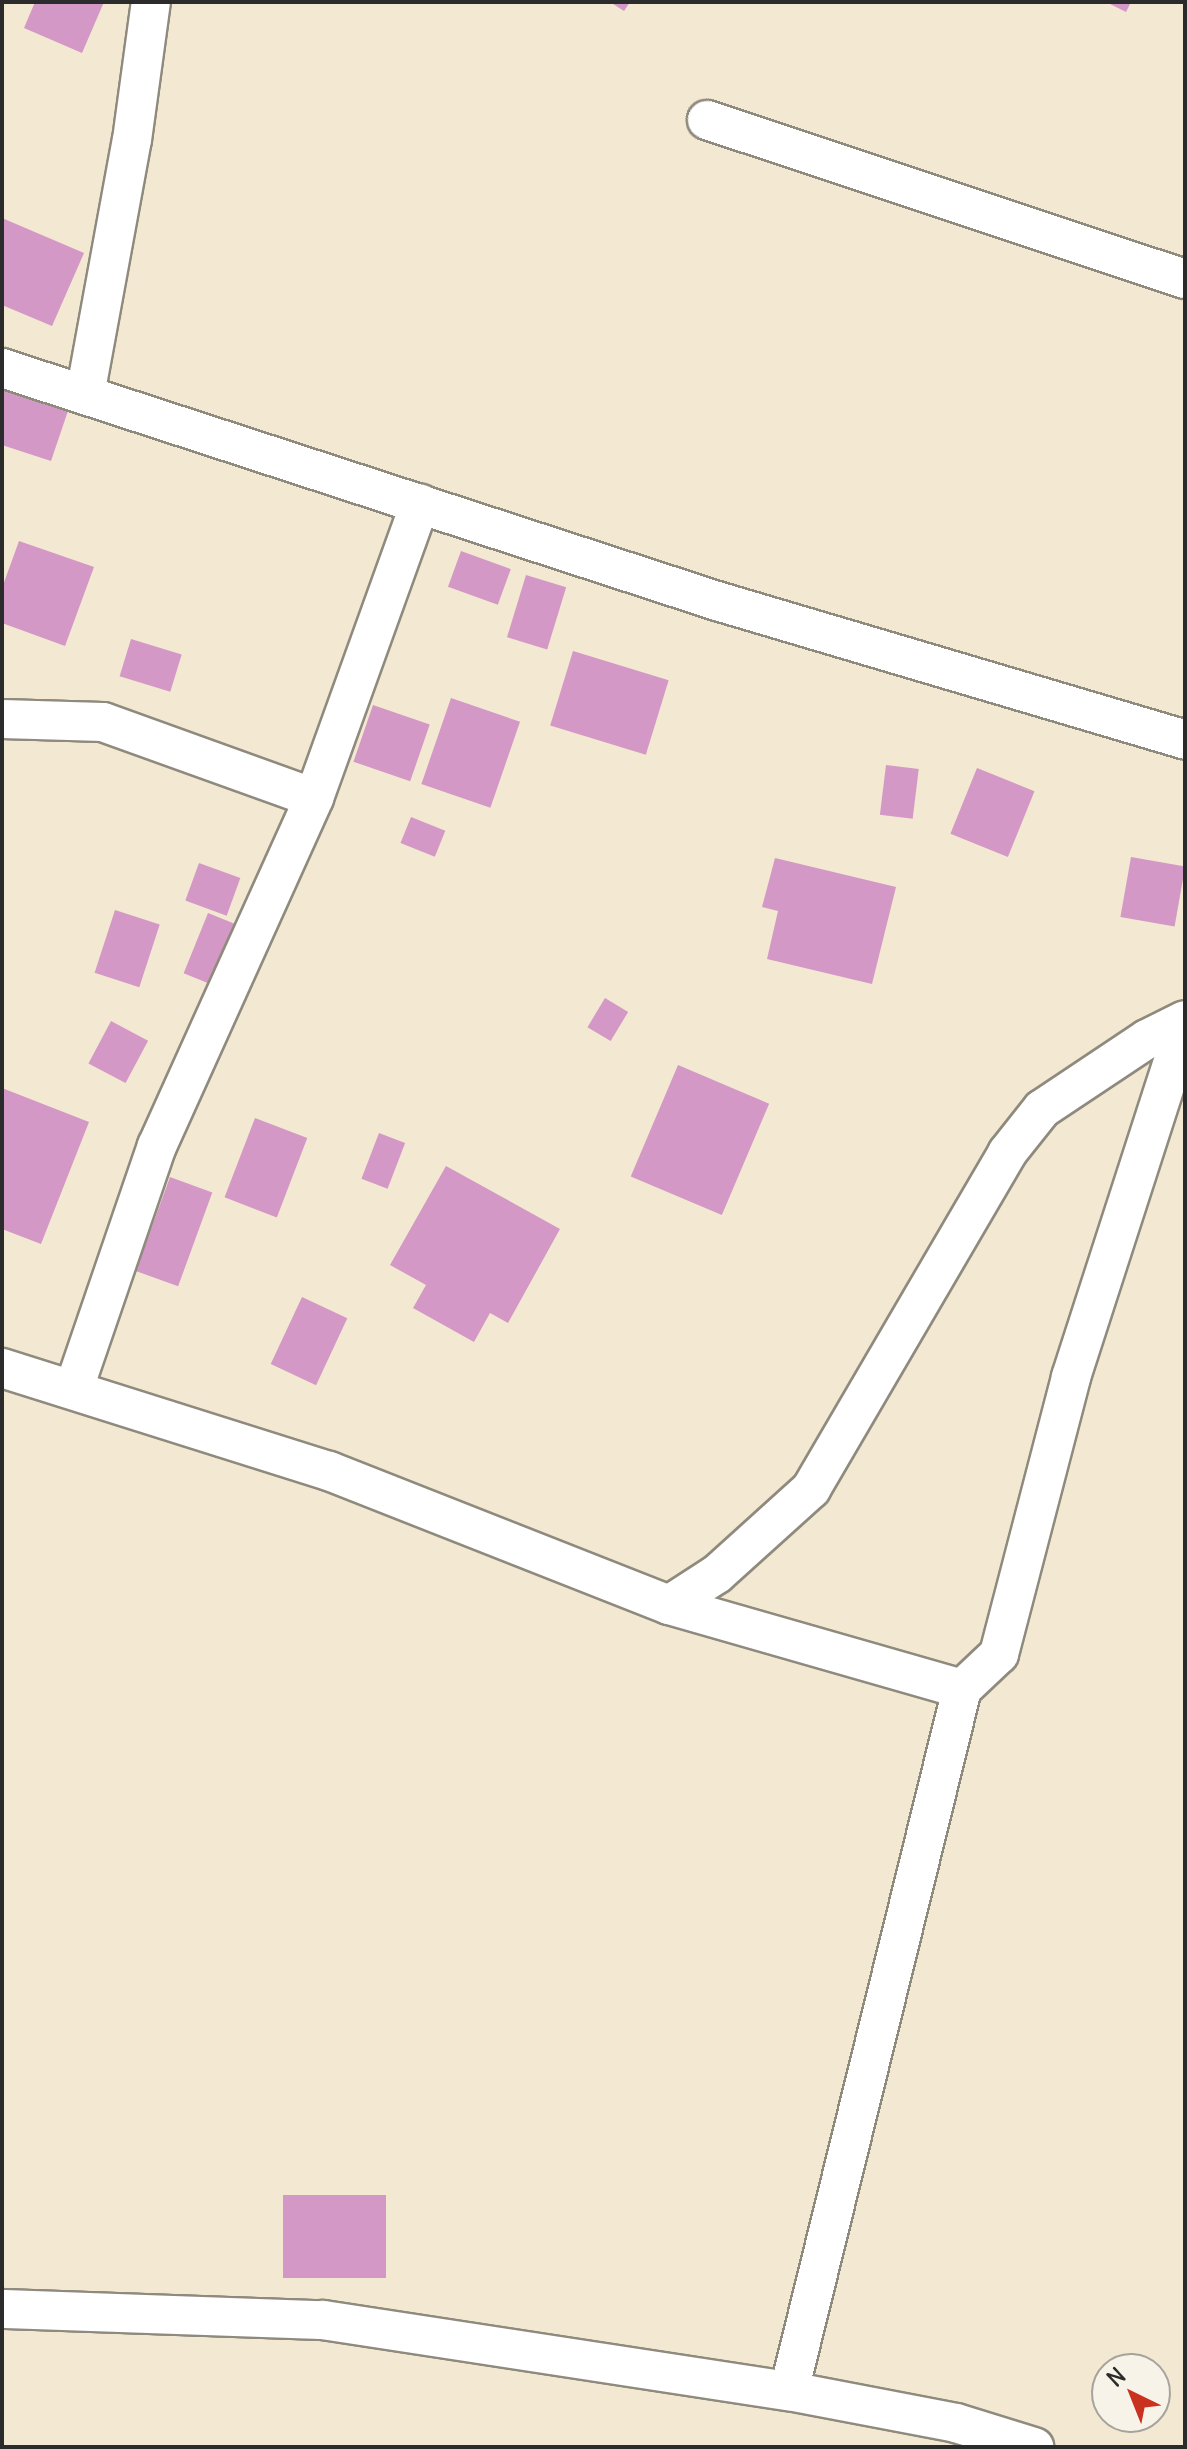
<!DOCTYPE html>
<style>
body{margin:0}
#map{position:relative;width:1187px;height:2449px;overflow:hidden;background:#f3e8d1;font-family:Delius,sans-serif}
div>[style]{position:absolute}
.building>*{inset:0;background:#d398c6;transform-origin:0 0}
.roads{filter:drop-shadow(2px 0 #8f8a7e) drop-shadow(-2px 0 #8f8a7e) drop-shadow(0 2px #8f8a7e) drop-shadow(0 -2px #8f8a7e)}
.street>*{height:38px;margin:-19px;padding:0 19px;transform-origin:19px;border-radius:19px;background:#fff}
span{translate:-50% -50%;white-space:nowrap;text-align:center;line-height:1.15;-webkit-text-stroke:8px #f7f3e8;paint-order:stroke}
.frame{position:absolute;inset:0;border:4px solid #2b2b2b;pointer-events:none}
.north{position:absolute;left:1091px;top:2353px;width:80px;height:80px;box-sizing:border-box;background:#f7f3e8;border:2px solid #a5a39c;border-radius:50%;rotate:317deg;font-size:22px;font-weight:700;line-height:32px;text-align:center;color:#2b2b2b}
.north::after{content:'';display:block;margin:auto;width:28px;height:36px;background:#c8321e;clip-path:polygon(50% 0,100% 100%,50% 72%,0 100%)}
</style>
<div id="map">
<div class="building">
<i style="clip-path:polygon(35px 2px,104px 2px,82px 53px,24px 28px)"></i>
<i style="clip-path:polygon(610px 2px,630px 2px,624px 11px)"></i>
<i style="clip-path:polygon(1106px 2px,1131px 2px,1126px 12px)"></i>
<i style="clip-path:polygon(2px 218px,84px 253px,52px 326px,2px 305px)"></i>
<i style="clip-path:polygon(2px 383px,70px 405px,51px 461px,2px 445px)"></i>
<i style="clip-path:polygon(19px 541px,94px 567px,65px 646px,2px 623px,2px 588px)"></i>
<i style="left:461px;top:551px;width:53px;height:38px;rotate:20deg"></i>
<i style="left:526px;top:575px;width:42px;height:65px;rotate:17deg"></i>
<i style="left:131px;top:639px;width:53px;height:39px;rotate:17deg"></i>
<i style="left:573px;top:651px;width:100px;height:78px;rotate:17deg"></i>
<i style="left:451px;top:698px;width:73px;height:91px;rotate:19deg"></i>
<i style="left:373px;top:705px;width:60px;height:60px;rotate:19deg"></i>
<i style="left:886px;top:765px;width:33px;height:50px;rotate:7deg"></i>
<i style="left:977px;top:768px;width:62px;height:71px;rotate:22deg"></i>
<i style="left:411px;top:817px;width:37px;height:28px;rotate:22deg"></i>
<i style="left:1131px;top:857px;width:55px;height:61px;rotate:10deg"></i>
<i style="clip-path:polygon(775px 858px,896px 887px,872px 984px,767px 959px,778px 911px,762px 907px)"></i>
<i style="left:199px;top:863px;width:44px;height:40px;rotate:20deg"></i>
<i style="left:115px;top:910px;width:47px;height:66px;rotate:18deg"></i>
<i style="left:208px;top:913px;width:40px;height:65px;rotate:22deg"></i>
<i style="left:605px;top:998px;width:27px;height:34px;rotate:31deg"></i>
<i style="left:111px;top:1021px;width:42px;height:48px;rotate:28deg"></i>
<i style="left:678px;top:1065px;width:99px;height:121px;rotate:23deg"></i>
<i style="clip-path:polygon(2px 1088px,89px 1122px,41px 1244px,2px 1229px)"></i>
<i style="left:255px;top:1118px;width:56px;height:85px;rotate:21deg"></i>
<i style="left:379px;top:1133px;width:28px;height:49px;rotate:21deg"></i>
<i style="clip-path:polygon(446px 1166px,560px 1229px,508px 1323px,490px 1313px,474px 1342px,413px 1308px,426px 1285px,390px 1265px)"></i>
<i style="left:170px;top:1177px;width:45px;height:100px;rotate:20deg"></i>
<i style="left:302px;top:1297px;width:50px;height:74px;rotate:25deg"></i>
<i style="left:283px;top:2195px;width:103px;height:83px"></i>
</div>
<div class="roads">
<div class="street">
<i style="left:707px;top:120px;width:504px;rotate:18.4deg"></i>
<i style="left:2px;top:368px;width:752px;rotate:18.05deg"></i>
<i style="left:717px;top:601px;width:488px;rotate:16.5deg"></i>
<i style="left:85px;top:395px;width:259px;rotate:-79.6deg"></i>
<i style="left:132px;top:140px;width:139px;rotate:-82.2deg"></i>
<i style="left:2px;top:719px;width:101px;rotate:1.7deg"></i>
<i style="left:103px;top:722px;width:224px;rotate:19.8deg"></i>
<i style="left:2px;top:1368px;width:343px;rotate:17.5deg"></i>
<i style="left:329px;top:1471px;width:365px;rotate:21.5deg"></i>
<i style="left:669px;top:1605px;width:305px;rotate:16deg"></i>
<i style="left:962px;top:1689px;width:51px;rotate:-43.4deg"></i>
<i style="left:999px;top:1654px;width:286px;rotate:-75.4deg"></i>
<i style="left:1071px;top:1377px;width:371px;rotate:-72.1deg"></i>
<i style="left:74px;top:1388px;width:256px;rotate:-71.1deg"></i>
<i style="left:157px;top:1146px;width:382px;rotate:-65.7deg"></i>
<i style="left:314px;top:798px;width:313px;rotate:-70.2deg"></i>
<i style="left:669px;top:1605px;width:57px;rotate:-32.9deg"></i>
<i style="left:717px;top:1574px;width:127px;rotate:-42.1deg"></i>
<i style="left:811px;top:1489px;width:389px;rotate:-59.7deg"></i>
<i style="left:1007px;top:1153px;width:56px;rotate:-51.5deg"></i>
<i style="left:1042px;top:1109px;width:126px;rotate:-33.7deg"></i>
<i style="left:1147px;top:1039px;width:42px;rotate:-26.6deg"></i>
<i style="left:2px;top:2309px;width:321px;rotate:2deg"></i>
<i style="left:323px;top:2320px;width:471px;rotate:8.7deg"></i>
<i style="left:789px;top:2391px;width:170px;rotate:10.8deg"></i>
<i style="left:956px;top:2423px;width:82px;rotate:17.1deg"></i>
<i style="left:789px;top:2391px;width:723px;rotate:-76.16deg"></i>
</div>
</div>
<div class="frame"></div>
<div class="north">N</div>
</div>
